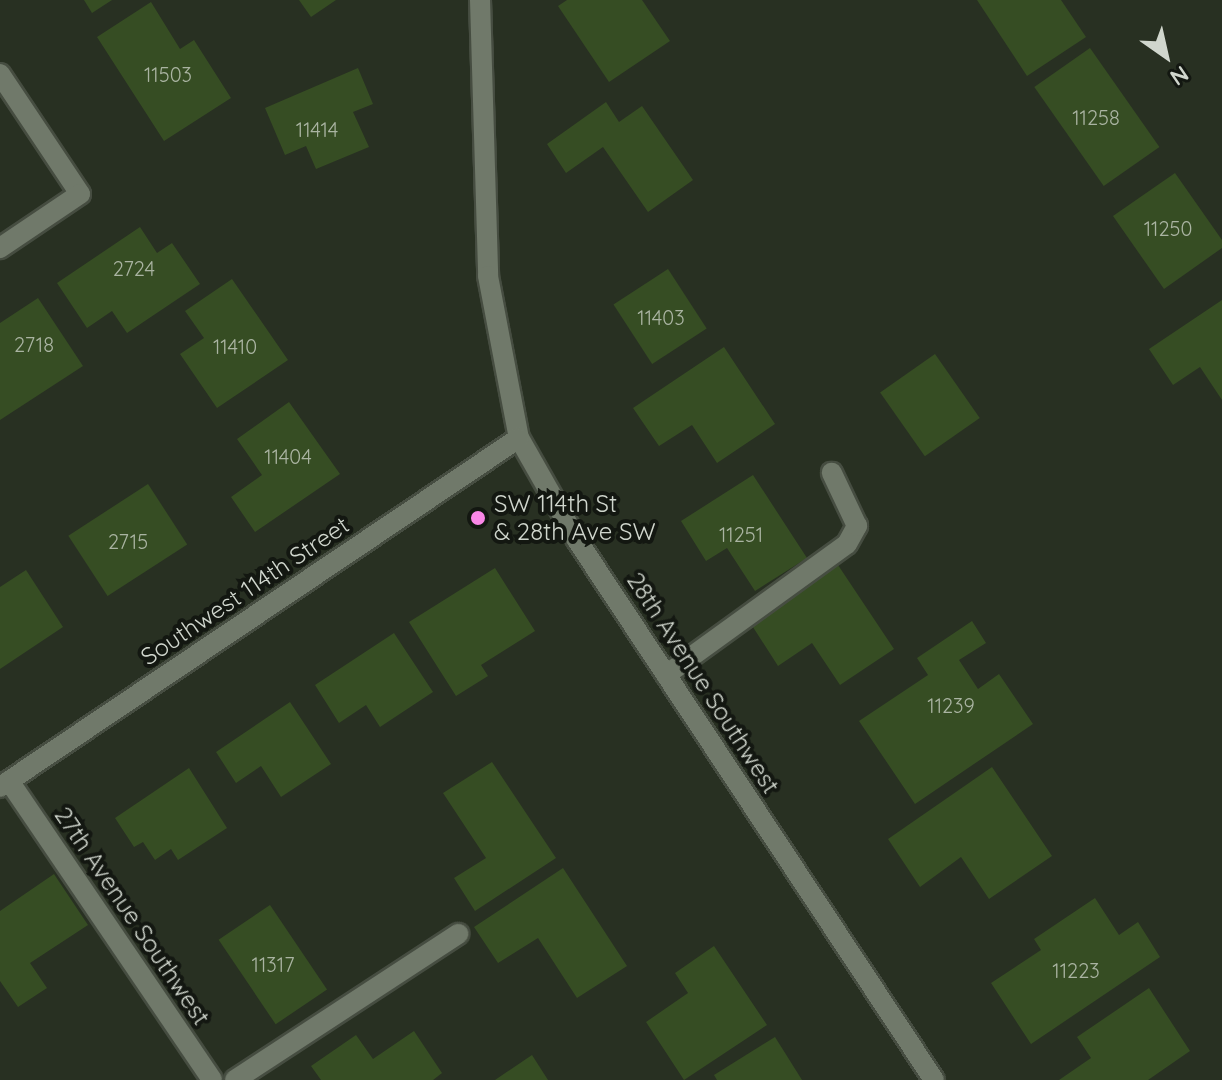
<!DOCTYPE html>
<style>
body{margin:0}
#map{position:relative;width:1222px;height:1080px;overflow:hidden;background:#283022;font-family:Quicksand,sans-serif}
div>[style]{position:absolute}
.building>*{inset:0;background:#364d23;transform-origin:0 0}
.roads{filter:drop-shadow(2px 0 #464d41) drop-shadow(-2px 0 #464d41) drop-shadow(0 2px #464d41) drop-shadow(0 -2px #464d41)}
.lane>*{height:20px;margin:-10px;padding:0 10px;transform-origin:10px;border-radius:10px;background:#70796a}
.street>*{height:20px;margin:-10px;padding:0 10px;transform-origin:10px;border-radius:10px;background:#70796a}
.dots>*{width:22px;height:22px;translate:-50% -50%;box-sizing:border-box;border:4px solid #131711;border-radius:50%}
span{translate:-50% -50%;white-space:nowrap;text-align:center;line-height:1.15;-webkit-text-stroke:8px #131711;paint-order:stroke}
.number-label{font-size:20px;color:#aab4a2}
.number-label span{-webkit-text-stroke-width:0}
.poi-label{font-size:24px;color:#d0d6cd}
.left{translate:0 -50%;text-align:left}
.street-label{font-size:24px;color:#d0d6cd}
.north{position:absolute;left:1126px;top:16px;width:80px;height:80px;-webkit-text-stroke:6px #131711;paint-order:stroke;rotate:146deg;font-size:22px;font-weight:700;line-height:32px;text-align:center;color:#d0d6cd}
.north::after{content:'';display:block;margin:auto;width:28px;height:36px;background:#d0d6cd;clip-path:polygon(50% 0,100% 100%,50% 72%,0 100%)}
</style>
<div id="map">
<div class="building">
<i style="clip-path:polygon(84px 0,112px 0,92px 13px)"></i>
<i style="clip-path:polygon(299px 0,336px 0,311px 17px)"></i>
<i style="clip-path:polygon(567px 0,642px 0,670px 41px,609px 82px,558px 6px)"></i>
<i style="clip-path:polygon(977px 0,1061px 0,1086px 37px,1027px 76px)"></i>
<i style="clip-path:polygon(151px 2px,180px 49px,194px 40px,231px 98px,164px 141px,97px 37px)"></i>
<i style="left:1090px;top:48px;width:121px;height:68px;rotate:55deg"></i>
<i style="clip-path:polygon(358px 68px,373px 104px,353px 112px,369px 147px,316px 169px,306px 146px,285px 155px,265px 108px)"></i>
<i style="clip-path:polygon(606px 102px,619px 122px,642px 106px,693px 180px,648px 212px,603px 147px,566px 173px,547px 144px)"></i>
<i style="clip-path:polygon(1175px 173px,1222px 240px,1222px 248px,1164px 289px,1113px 216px)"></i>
<i style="clip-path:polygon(140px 227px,157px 253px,172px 243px,200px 284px,127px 333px,112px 311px,87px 328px,57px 283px)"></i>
<i style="left:668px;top:269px;width:71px;height:65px;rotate:57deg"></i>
<i style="clip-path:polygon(232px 279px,288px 360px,217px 408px,180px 354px,204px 338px,185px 311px)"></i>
<i style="clip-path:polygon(38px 298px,83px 366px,0 420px,0 323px)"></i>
<i style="clip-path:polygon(1222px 300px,1222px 400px,1200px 367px,1173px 385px,1149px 349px)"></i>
<i style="clip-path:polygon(724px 347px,775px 424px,717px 463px,692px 425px,659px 446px,633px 408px)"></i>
<i style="left:935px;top:354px;width:78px;height:67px;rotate:55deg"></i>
<i style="clip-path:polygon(289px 402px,340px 474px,255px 532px,231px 497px,262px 475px,237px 439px)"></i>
<i style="clip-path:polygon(753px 475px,807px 558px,755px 591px,727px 548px,706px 561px,681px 521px)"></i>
<i style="left:148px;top:484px;width:72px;height:95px;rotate:57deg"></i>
<i style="clip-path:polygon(838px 565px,894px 649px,840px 685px,812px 643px,778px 666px,751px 624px)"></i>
<i style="clip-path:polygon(495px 568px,535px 631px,481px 665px,488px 676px,456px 696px,409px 622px)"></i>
<i style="clip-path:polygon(26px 570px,63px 627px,0 669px,0 587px)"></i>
<i style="clip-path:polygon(972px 621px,986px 643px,959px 660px,978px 689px,999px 674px,1033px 724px,915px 804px,859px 721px,928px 675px,917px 658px)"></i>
<i style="clip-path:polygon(394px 633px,433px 692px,380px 727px,366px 705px,339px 723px,315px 685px)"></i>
<i style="clip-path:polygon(290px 702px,331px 764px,281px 797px,261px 766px,236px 783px,216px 752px)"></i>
<i style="clip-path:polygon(492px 762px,556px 858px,475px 911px,454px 878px,486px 858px,443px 793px)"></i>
<i style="clip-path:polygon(992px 767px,1052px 856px,989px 899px,961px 857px,920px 887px,888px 839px)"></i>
<i style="clip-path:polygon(189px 768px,227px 828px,178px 860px,171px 849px,155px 860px,143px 842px,134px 847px,115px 818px)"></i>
<i style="clip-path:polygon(563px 868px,627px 966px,577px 998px,538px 938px,498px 963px,474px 927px)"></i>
<i style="clip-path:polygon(54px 874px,88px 925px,30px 963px,47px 988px,18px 1007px,0 981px,0 911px)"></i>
<i style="clip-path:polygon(1095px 898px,1119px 935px,1138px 922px,1160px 957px,1031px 1044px,991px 983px,1041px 950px,1034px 939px)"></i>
<i style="left:270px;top:905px;width:102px;height:62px;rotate:56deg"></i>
<i style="clip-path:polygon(714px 946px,767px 1025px,684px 1080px,646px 1022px,688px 993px,675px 973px)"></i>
<i style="clip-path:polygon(1149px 988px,1190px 1051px,1148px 1080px,1059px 1080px,1091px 1058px,1077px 1037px)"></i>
<i style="clip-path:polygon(414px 1031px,442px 1073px,433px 1080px,321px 1080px,311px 1066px,356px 1035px,373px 1059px)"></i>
<i style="clip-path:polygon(775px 1037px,802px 1080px,717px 1080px,714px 1075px)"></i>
<i style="clip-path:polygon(532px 1055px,548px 1080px,495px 1080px)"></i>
</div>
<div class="roads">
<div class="lane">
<i style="left:666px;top:675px;width:223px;rotate:-35.9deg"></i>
<i style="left:847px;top:544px;width:21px;rotate:-61deg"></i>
<i style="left:857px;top:526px;width:59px;rotate:-115.3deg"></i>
<i style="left:235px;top:1080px;width:267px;rotate:-33.2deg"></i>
</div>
<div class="street">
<i style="left:480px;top:0;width:276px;rotate:88.3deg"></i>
<i style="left:488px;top:276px;width:165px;rotate:79.2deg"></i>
<i style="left:519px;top:438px;width:117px;rotate:60.4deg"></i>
<i style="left:577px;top:540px;width:647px;rotate:56.53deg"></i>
<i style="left:0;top:74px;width:144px;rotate:56.3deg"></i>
<i style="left:80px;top:194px;width:97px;rotate:146deg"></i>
<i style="left:9px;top:781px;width:361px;rotate:55.8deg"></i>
<i style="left:0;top:787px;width:625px;rotate:-33.92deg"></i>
</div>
</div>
<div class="dots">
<i style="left:478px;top:518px;background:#fa87e7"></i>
</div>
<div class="number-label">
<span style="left:168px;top:74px">11503</span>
<span style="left:1096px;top:117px">11258</span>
<span style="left:317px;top:129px">11414</span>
<span style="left:1168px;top:228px">11250</span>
<span style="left:134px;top:268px">2724</span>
<span style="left:661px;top:317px">11403</span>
<span style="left:34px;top:344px">2718</span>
<span style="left:235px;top:346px">11410</span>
<span style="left:288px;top:456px">11404</span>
<span style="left:741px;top:534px">11251</span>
<span style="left:128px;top:541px">2715</span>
<span style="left:951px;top:705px">11239</span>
<span style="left:273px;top:964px">11317</span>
<span style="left:1076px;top:970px">11223</span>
</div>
<div class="poi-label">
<span class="left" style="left:494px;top:518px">SW 114th St<br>&amp; 28th Ave SW</span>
</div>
<div class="street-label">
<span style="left:245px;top:591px;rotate:-34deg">Southwest 114th Street</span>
<span style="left:703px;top:683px;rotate:57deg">28th Avenue Southwest</span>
<span style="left:132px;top:916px;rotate:56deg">27th Avenue Southwest</span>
</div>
<div class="north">N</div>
</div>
